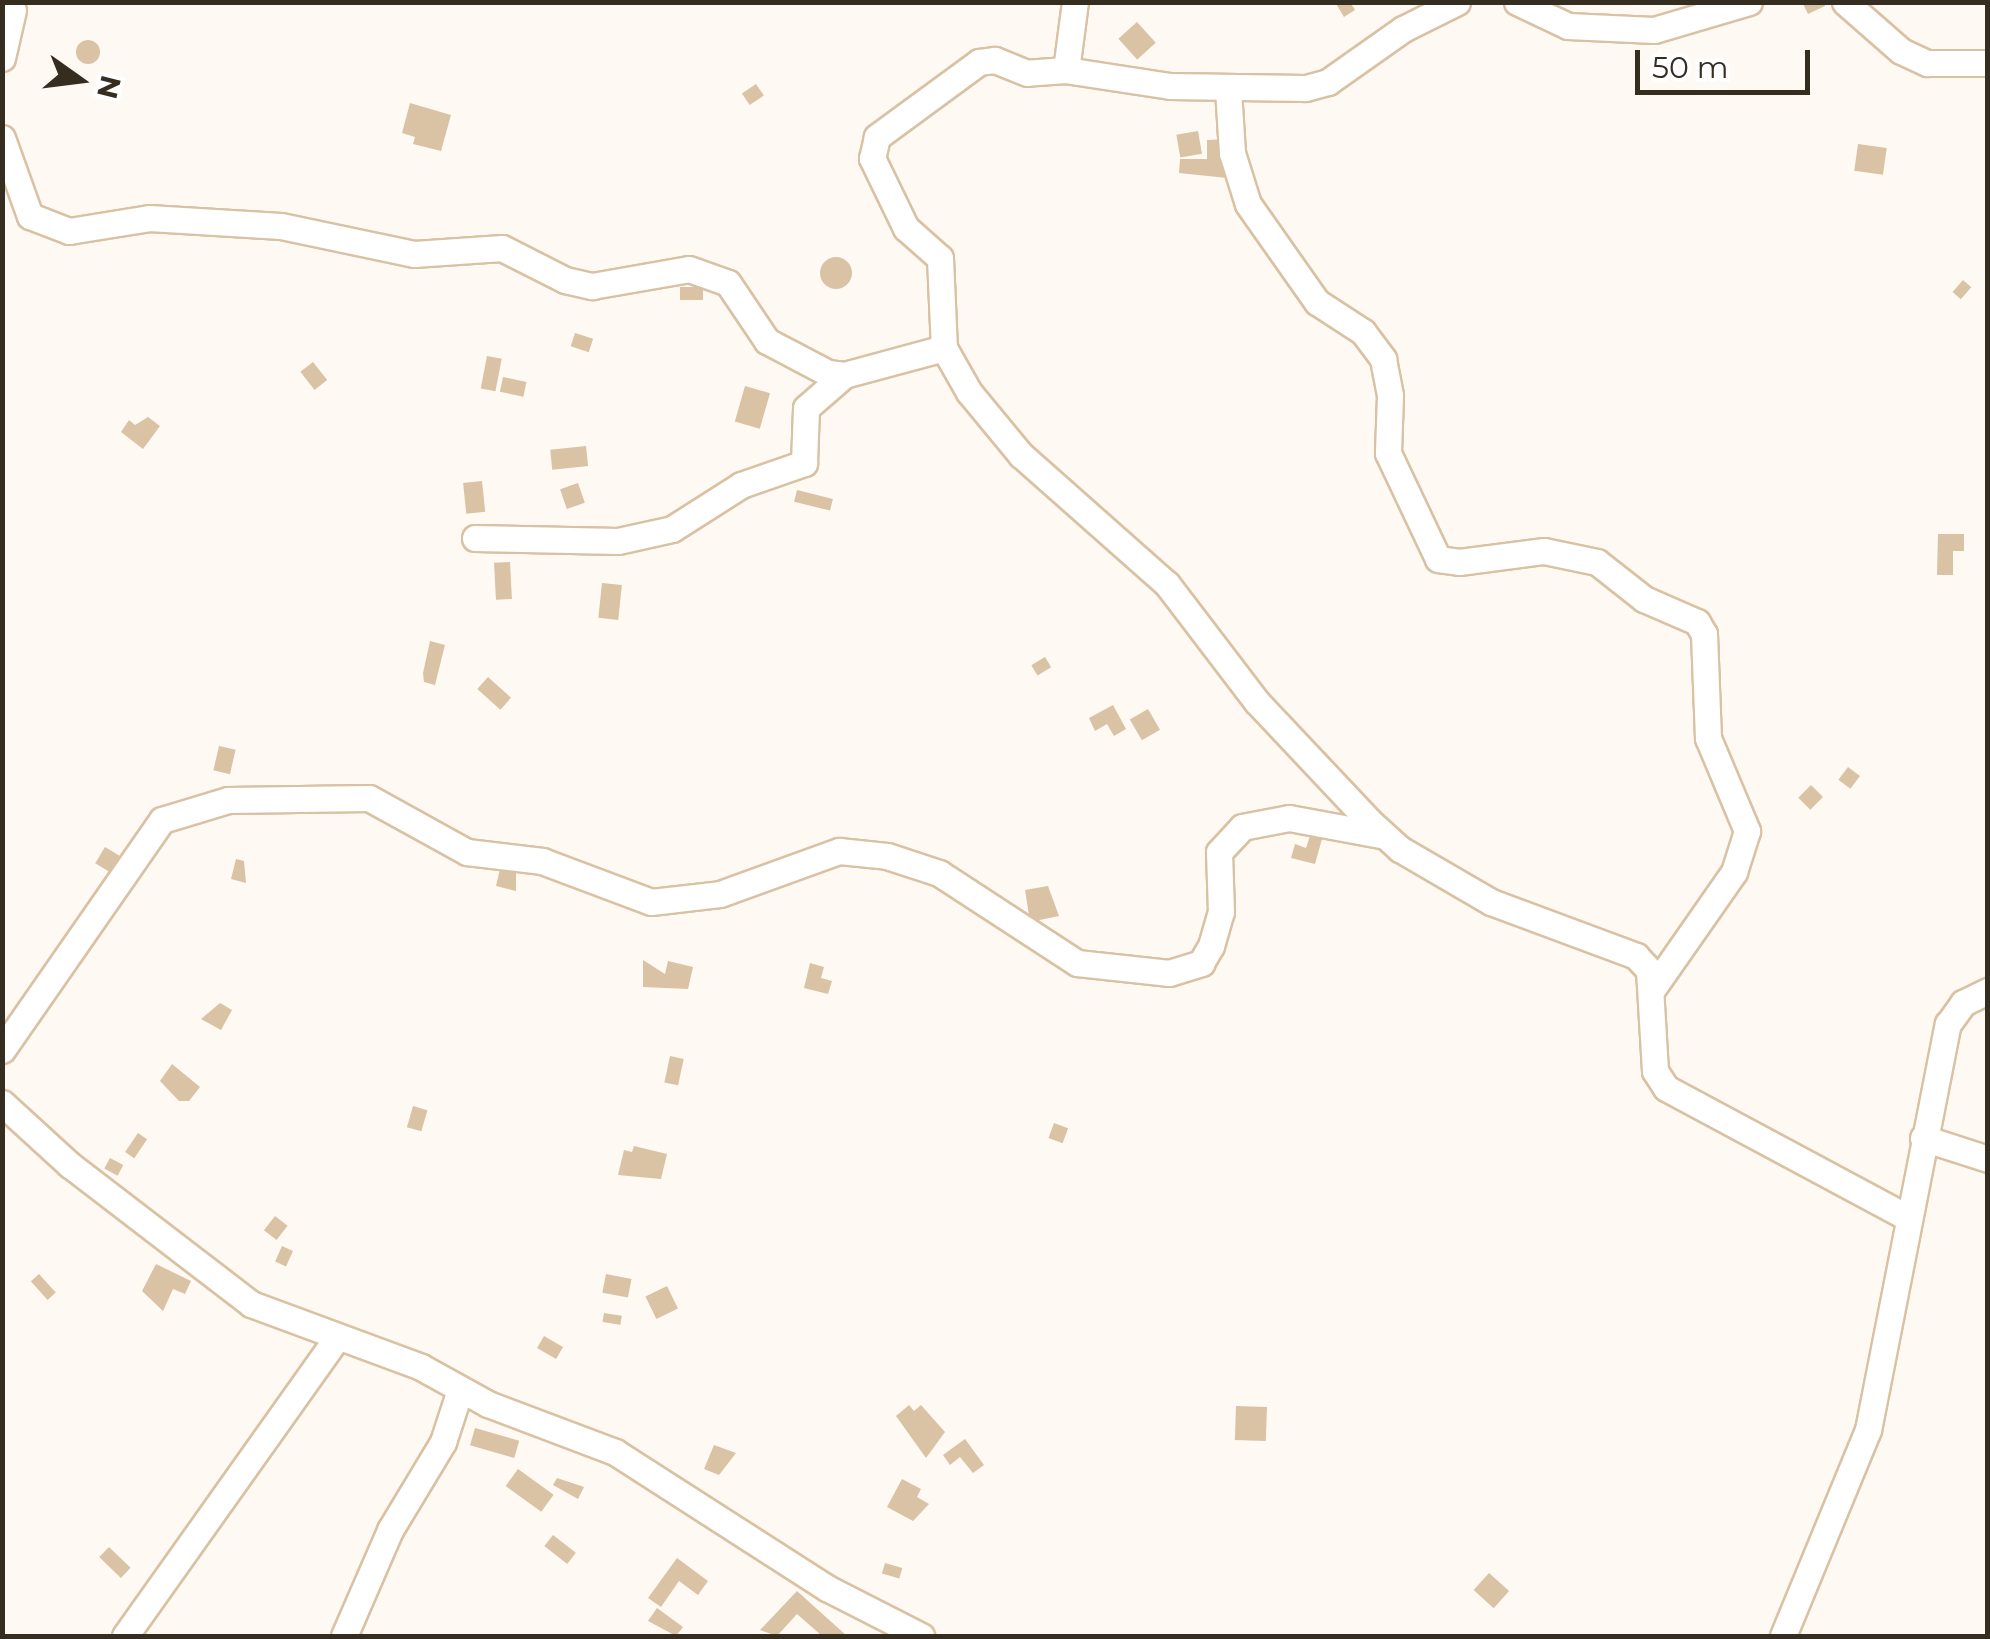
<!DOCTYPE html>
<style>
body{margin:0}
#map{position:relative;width:1990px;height:1639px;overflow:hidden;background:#fef9f3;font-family:Montserrat,sans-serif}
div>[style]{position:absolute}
.building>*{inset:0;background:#dac2a4;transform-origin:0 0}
.round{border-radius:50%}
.roads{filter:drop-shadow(2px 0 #d9c2a4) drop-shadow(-2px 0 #d9c2a4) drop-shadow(0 2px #d9c2a4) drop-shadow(0 -2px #d9c2a4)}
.minor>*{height:25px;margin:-12.5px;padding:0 12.5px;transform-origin:12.5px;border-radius:12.5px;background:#fff}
span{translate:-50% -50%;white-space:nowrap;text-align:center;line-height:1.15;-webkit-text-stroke:8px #fff;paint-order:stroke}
.frame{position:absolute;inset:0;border:5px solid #362d21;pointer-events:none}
.north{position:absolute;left:30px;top:30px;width:100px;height:100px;-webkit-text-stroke:8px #fff;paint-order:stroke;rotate:104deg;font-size:28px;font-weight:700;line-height:40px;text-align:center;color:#362d21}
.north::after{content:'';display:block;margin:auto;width:35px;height:45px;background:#362d21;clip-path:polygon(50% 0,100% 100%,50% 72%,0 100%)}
.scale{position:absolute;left:1635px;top:50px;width:175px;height:45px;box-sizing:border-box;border:5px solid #362d21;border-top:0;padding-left:12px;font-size:30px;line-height:35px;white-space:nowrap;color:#362d21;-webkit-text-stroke:8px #fff;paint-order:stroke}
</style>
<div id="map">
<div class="building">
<i style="clip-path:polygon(1335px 2px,1350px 2px,1355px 10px,1344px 17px)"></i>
<i style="clip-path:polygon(1802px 2px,1824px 2px,1825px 6px,1808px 14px)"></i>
<i style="left:1137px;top:22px;width:28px;height:25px;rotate:48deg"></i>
<i class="round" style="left:76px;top:40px;width:24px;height:24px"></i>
<i style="left:756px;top:84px;width:14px;height:17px;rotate:56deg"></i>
<i style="clip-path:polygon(410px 103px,451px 115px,441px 151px,413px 144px,415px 137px,402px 133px)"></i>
<i style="left:1198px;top:131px;width:23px;height:22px;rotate:80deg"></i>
<i style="clip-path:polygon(1226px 139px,1227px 178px,1179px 173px,1180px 159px,1207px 159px,1207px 140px)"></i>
<i style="left:1858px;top:144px;width:29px;height:27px;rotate:8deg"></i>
<i class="round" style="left:820px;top:257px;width:32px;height:32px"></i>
<i style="left:1963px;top:280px;width:11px;height:16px;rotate:41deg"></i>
<i style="left:680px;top:287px;width:23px;height:13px"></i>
<i style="left:575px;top:333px;width:19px;height:14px;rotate:18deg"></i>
<i style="left:487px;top:356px;width:15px;height:33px;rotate:11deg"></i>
<i style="left:313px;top:362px;width:23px;height:16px;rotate:52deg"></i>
<i style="left:503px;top:377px;width:24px;height:15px;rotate:12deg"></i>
<i style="left:745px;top:386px;width:26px;height:37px;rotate:16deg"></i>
<i style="clip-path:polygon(148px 417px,160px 426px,143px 449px,121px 432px,129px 420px,135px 425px)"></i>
<i style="left:586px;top:446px;width:20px;height:36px;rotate:84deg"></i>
<i style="left:482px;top:481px;width:31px;height:19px;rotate:84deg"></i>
<i style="left:578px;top:483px;width:21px;height:19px;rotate:71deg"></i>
<i style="left:797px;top:490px;width:37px;height:12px;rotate:14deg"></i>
<i style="clip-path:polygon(1938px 534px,1964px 534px,1964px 551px,1953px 551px,1953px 575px,1937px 575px)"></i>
<i style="left:510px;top:562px;width:37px;height:16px;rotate:87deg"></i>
<i style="left:602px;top:583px;width:20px;height:35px;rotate:6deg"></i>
<i style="clip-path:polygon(430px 641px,445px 645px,435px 685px,424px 682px,423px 673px)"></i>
<i style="left:1045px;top:657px;width:12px;height:16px;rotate:59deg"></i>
<i style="left:488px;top:677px;width:31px;height:16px;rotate:42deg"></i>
<i style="clip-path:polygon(1113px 705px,1126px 729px,1114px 736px,1107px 724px,1095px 731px,1089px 718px)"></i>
<i style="left:1148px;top:709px;width:24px;height:21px;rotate:60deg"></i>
<i style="left:219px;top:746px;width:17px;height:25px;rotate:13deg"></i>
<i style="left:1848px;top:767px;width:15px;height:16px;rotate:37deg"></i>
<i style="left:1811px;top:785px;width:17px;height:18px;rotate:45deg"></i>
<i style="clip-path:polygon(1310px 836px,1322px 839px,1315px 864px,1291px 858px,1295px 844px,1306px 848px)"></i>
<i style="left:105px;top:847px;width:26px;height:19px;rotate:31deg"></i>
<i style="clip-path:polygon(236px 859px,244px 861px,246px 883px,231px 879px)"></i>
<i style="clip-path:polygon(502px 860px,516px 863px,516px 891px,496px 886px)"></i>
<i style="clip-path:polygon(1048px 886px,1059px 916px,1030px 922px,1025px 890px)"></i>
<i style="clip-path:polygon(643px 960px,665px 974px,668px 961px,693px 967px,688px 989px,643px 987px)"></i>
<i style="clip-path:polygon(810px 963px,824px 967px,821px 978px,832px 981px,828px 994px,804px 988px)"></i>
<i style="clip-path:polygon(220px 1003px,232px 1010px,221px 1030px,201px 1019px)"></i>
<i style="left:670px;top:1056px;width:14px;height:27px;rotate:12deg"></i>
<i style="clip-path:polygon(172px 1064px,200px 1087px,189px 1101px,179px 1101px,160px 1081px)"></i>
<i style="left:413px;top:1106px;width:15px;height:22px;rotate:16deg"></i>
<i style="left:1054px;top:1123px;width:15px;height:16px;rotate:20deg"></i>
<i style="left:138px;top:1133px;width:11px;height:23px;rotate:34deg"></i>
<i style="clip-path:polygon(634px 1146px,667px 1154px,661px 1179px,618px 1175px,624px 1150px,632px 1152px)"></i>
<i style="left:110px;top:1158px;width:15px;height:12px;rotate:28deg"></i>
<i style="left:275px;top:1216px;width:16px;height:18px;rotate:38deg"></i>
<i style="left:282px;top:1246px;width:12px;height:17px;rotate:24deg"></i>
<i style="clip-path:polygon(156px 1264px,191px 1281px,185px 1294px,173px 1289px,163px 1311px,142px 1291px)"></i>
<i style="left:39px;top:1274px;width:25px;height:11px;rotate:48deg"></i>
<i style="left:606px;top:1274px;width:26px;height:19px;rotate:11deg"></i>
<i style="left:667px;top:1286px;width:25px;height:24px;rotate:64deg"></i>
<i style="left:604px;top:1313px;width:18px;height:9px;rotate:9deg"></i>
<i style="left:544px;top:1336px;width:22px;height:14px;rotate:30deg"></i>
<i style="clip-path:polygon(909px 1405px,914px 1411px,921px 1405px,945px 1432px,926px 1458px,896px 1416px)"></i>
<i style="left:1236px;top:1406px;width:31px;height:34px;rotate:2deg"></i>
<i style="left:475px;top:1428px;width:46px;height:18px;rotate:16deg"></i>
<i style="clip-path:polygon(965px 1439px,984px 1465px,973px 1473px,960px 1457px,950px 1465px,943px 1455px)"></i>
<i style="clip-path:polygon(714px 1445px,736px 1453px,719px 1475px,704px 1469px)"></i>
<i style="left:518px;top:1469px;width:44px;height:21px;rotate:36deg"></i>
<i style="clip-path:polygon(557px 1478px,584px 1487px,578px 1499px,553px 1485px)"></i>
<i style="clip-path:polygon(902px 1479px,921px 1489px,917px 1497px,929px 1504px,913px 1521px,887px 1507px)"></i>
<i style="left:553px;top:1535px;width:29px;height:14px;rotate:38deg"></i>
<i style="left:109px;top:1547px;width:30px;height:14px;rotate:44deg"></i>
<i style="clip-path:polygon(677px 1558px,708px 1581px,698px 1595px,679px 1581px,661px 1607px,648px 1598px)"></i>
<i style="left:885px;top:1563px;width:18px;height:11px;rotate:16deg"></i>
<i style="left:1489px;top:1573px;width:27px;height:23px;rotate:42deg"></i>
<i style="clip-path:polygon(797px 1591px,847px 1636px,822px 1636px,797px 1614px,777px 1636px,760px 1630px)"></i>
<i style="clip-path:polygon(657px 1608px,683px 1627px,676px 1636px,648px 1621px)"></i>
</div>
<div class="roads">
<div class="minor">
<i style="left:1457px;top:2px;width:60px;rotate:153.4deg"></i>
<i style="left:1403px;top:29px;width:92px;rotate:144.8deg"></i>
<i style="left:1328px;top:82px;width:24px;rotate:165deg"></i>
<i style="left:1305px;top:88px;width:135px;rotate:-179.2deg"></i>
<i style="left:1170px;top:86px;width:105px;rotate:-171.3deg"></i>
<i style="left:1066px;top:70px;width:39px;rotate:176deg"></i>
<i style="left:1027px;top:73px;width:35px;rotate:-158deg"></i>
<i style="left:995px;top:60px;width:16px;rotate:173deg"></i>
<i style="left:979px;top:62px;width:127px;rotate:143.7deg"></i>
<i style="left:877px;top:137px;width:22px;rotate:103deg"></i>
<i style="left:872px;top:158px;width:78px;rotate:64.1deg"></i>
<i style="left:906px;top:228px;width:45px;rotate:41.4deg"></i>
<i style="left:940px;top:258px;width:90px;rotate:87.5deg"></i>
<i style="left:944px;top:348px;width:51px;rotate:60.4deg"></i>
<i style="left:969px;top:392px;width:82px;rotate:50.5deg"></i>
<i style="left:1021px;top:455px;width:195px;rotate:41.5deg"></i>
<i style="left:1167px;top:584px;width:148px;rotate:52.7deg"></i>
<i style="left:1257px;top:702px;width:163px;rotate:46.7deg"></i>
<i style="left:1369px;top:821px;width:42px;rotate:42.1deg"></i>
<i style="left:1400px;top:849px;width:105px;rotate:30.2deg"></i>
<i style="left:1491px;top:902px;width:155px;rotate:20.4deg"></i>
<i style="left:1636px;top:956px;width:19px;rotate:47deg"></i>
<i style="left:1649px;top:970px;width:101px;rotate:86.6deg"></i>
<i style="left:1655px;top:1071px;width:20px;rotate:57deg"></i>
<i style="left:1666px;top:1088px;width:273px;rotate:28.2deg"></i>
<i style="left:1517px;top:2px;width:56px;rotate:25.2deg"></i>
<i style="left:1568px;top:26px;width:86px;rotate:2.7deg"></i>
<i style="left:1654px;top:30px;width:99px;rotate:-16.4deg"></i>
<i style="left:1845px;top:2px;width:74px;rotate:41.2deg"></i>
<i style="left:1901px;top:51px;width:29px;rotate:25deg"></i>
<i style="left:1927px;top:63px;width:61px"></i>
<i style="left:2px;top:58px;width:49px;rotate:-77.1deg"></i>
<i style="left:1066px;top:70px;width:69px;rotate:-82.5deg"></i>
<i style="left:1228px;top:89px;width:64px;rotate:86.4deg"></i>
<i style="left:1232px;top:153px;width:53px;rotate:72.6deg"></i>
<i style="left:1248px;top:204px;width:120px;rotate:54.9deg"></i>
<i style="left:1317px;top:302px;width:55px;rotate:33.1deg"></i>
<i style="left:1363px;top:332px;width:34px;rotate:53deg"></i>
<i style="left:1383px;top:359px;width:37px;rotate:79deg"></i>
<i style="left:1390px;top:395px;width:58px;rotate:92deg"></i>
<i style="left:1388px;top:453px;width:117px;rotate:64.7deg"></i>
<i style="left:1438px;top:559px;width:21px;rotate:8deg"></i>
<i style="left:1459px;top:562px;width:86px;rotate:-7.4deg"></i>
<i style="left:1544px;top:551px;width:54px;rotate:11.7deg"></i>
<i style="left:1597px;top:562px;width:60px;rotate:38.2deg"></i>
<i style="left:1644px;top:599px;width:58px;rotate:23.5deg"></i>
<i style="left:1697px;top:622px;width:14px;rotate:60deg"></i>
<i style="left:1704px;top:634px;width:104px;rotate:87.8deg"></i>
<i style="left:1708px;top:738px;width:101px;rotate:67.2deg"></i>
<i style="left:1747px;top:831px;width:43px;rotate:107.6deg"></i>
<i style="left:1734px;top:872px;width:141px;rotate:124.9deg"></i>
<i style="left:2px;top:138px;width:83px;rotate:70.3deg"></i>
<i style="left:30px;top:216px;width:42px;rotate:21deg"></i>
<i style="left:69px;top:231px;width:81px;rotate:-9.2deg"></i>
<i style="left:149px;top:218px;width:132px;rotate:3.5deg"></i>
<i style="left:281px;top:226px;width:136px;rotate:11.9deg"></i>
<i style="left:414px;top:254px;width:88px;rotate:-3.9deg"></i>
<i style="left:502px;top:248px;width:71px;rotate:26.9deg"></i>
<i style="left:565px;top:280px;width:28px;rotate:13deg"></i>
<i style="left:592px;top:286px;width:98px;rotate:-9.9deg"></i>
<i style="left:689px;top:269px;width:41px;rotate:19.7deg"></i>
<i style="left:728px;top:283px;width:70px;rotate:56.1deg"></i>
<i style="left:767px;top:341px;width:69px;rotate:27.7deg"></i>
<i style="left:828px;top:373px;width:16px;rotate:7deg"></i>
<i style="left:844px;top:375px;width:104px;rotate:-15.1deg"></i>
<i style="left:475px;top:538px;width:143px;rotate:1.2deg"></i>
<i style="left:618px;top:541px;width:55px;rotate:-12.5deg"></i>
<i style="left:672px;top:529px;width:82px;rotate:-32.5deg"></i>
<i style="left:741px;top:485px;width:67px;rotate:-19.2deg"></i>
<i style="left:804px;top:463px;width:55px;rotate:-87.9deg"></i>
<i style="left:806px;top:408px;width:50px;rotate:-41deg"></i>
<i style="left:2px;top:1050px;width:280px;rotate:-55.2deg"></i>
<i style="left:162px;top:820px;width:69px;rotate:-16.9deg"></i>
<i style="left:228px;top:800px;width:141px;rotate:-0.8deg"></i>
<i style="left:369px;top:798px;width:112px;rotate:28.9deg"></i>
<i style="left:467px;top:852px;width:76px;rotate:6.8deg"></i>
<i style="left:542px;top:861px;width:116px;rotate:20.6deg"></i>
<i style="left:651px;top:902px;width:69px;rotate:-6.6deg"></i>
<i style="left:720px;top:894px;width:127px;rotate:-19.9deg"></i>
<i style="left:839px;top:851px;width:48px;rotate:5.9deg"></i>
<i style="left:887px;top:856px;width:55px;rotate:18.1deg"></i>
<i style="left:939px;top:873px;width:165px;rotate:33.1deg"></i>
<i style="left:1077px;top:963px;width:93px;rotate:6.2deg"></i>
<i style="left:1169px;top:973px;width:34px;rotate:-17deg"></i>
<i style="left:1201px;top:963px;width:20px;rotate:-60deg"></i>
<i style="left:1211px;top:946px;width:35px;rotate:-74deg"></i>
<i style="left:1221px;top:912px;width:60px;rotate:-91.9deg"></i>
<i style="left:1219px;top:852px;width:34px;rotate:-47deg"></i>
<i style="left:1242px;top:827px;width:48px;rotate:-10.8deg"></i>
<i style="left:1289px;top:818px;width:94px;rotate:10.5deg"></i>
<i style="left:2px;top:1103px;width:92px;rotate:42.4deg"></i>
<i style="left:70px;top:1165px;width:228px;rotate:37.5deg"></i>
<i style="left:251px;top:1304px;width:181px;rotate:20.3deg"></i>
<i style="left:421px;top:1367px;width:77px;rotate:28.9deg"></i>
<i style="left:488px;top:1404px;width:136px;rotate:20.7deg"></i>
<i style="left:615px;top:1452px;width:252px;rotate:32.7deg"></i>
<i style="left:827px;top:1588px;width:106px;rotate:27.1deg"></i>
<i style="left:1923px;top:1138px;width:68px;rotate:17.9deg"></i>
<i style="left:125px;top:1636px;width:363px;rotate:-54.6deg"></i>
<i style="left:344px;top:1636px;width:116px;rotate:-66.5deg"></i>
<i style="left:390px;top:1530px;width:103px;rotate:-58.9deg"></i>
<i style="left:443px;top:1442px;width:55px;rotate:-71.9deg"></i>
<i style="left:1783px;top:1636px;width:223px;rotate:-67.6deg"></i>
<i style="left:1868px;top:1430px;width:414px;rotate:-78.9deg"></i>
<i style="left:1948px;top:1024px;width:26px;rotate:-54deg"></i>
<i style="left:1963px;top:1003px;width:28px;rotate:-26deg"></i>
</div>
</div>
<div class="frame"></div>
<div class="north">N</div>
<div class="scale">50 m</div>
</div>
